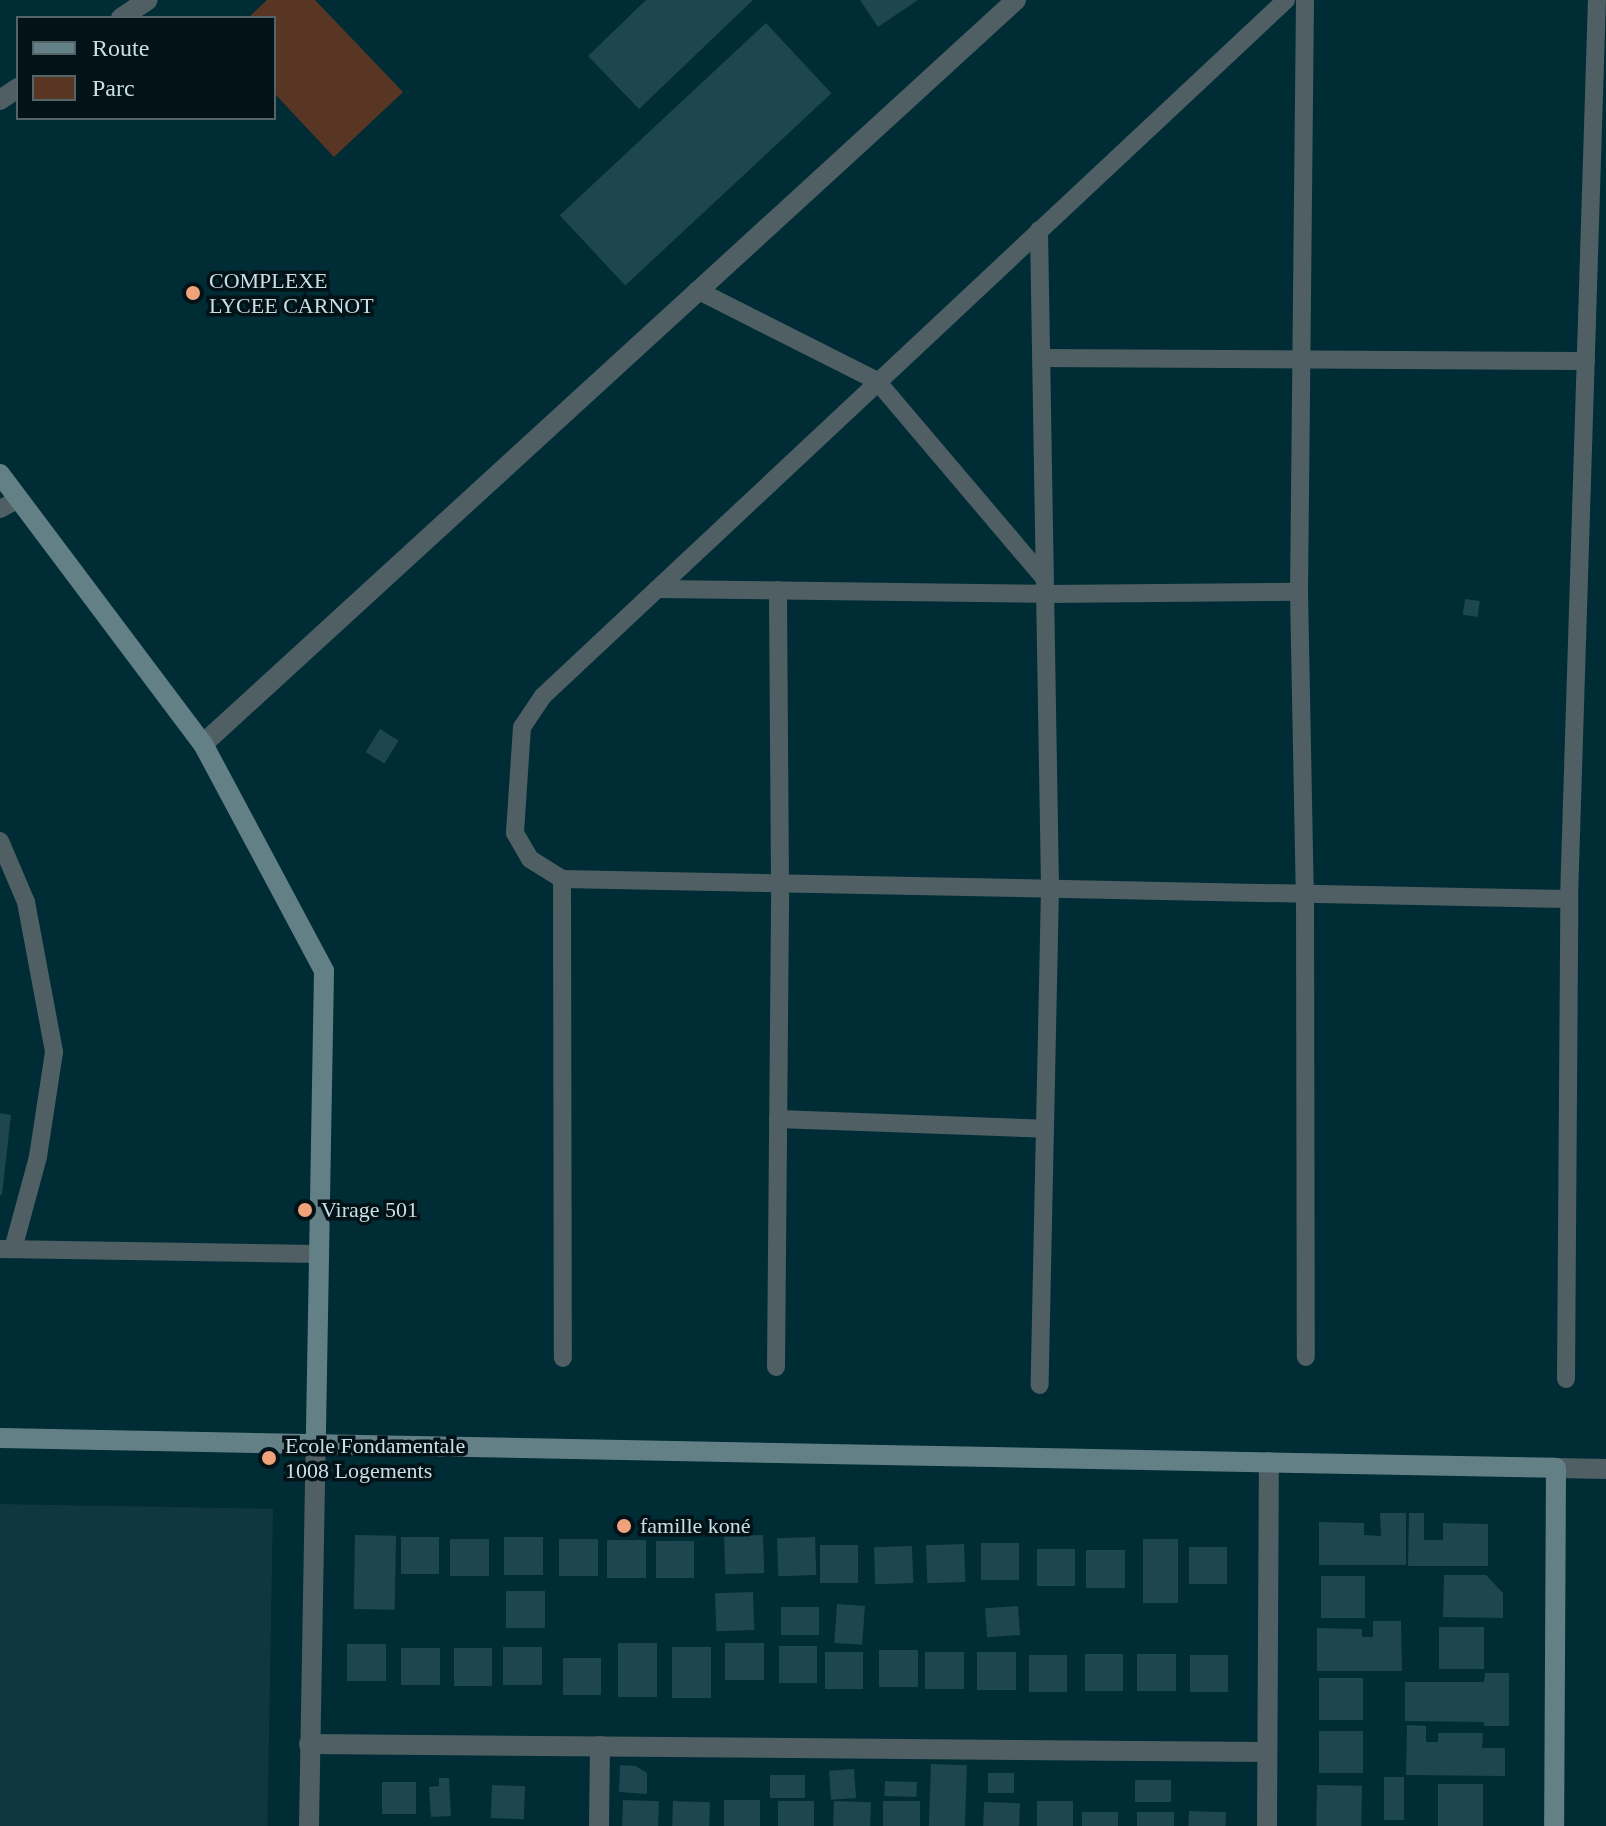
<!DOCTYPE html>
<meta charset="utf-8">
<style>
body{margin:0}
#map{position:relative;width:1606px;height:1826px;overflow:hidden;background:#002c35;font-family:Georgia,serif}
div>[style]{position:absolute}
.built>*{inset:0;background:#0e3740;transform-origin:0 0}
.green>*{inset:0;background:#593623}
.building>*{inset:0;background:#1d4650;transform-origin:0 0}
.lane>*{height:18px;margin:-9px;padding:0 9px;transform-origin:9px;border-radius:9px;background:#4f5f64}
.street>*{height:20px;margin:-10px;padding:0 10px;transform-origin:10px;border-radius:10px;background:#4f5f64}
.secondary>*{height:20px;margin:-10px;padding:0 10px;transform-origin:10px;border-radius:10px;background:#648087}
.dots>*{width:22px;height:22px;translate:-50% -50%;box-sizing:border-box;border:4px solid #031216;border-radius:50%}
span{translate:-50% -50%;white-space:nowrap;text-align:center;line-height:1.15;-webkit-text-stroke:7px #031216;paint-order:stroke}
.poi-label{font-size:22px;color:#cadfe5}
.left{translate:0 -50%;text-align:left}
.legend{position:absolute;left:16px;top:16px;width:260px;height:104px;box-sizing:border-box;background:#031216;border:2px solid #536469;margin:0;padding:10px 14px;list-style:none;font-size:24px;color:#cadfe5}
.legend li{display:flex;align-items:center;gap:16px;height:40px}
.legend b{width:40px;border:2px solid #536469}
</style>
<div id="map">
<div class="built">
<i style="left:0;top:1504px;width:273px;height:322px;rotate:1deg"></i>
</div>
<div class="green">
<i style="clip-path:polygon(267px 0,315px 0,403px 92px,334px 157px,274px 93px,274px 18px,248px 18px)"></i>
</div>
<div class="building">
<i style="clip-path:polygon(646px 0,753px 0,639px 109px,588px 56px)"></i>
<i style="clip-path:polygon(860px 0,918px 0,878px 27px)"></i>
<i style="left:766px;top:23px;width:96px;height:282px;rotate:47deg"></i>
<i style="left:1465px;top:599px;width:15px;height:16px;rotate:8deg"></i>
<i style="left:380px;top:729px;width:22px;height:27px;rotate:32deg"></i>
<i style="clip-path:polygon(0 1113px,11px 1115px,2px 1195px,0 1195px)"></i>
<i style="clip-path:polygon(1380px 1513px,1406px 1513px,1406px 1565px,1319px 1565px,1319px 1522px,1364px 1523px,1364px 1535px,1381px 1536px)"></i>
<i style="clip-path:polygon(1409px 1513px,1424px 1513px,1424px 1540px,1443px 1540px,1443px 1523px,1488px 1524px,1488px 1566px,1408px 1566px)"></i>
<i style="left:355px;top:1535px;width:41px;height:74px;rotate:1deg"></i>
<i style="left:763px;top:1535px;width:38px;height:39px;rotate:88deg"></i>
<i style="left:401px;top:1537px;width:38px;height:37px"></i>
<i style="left:543px;top:1537px;width:38px;height:39px;rotate:90deg"></i>
<i style="left:815px;top:1537px;width:38px;height:38px;rotate:88deg"></i>
<i style="left:450px;top:1539px;width:39px;height:37px"></i>
<i style="left:598px;top:1539px;width:37px;height:39px;rotate:90deg"></i>
<i style="left:1143px;top:1539px;width:35px;height:64px"></i>
<i style="left:607px;top:1540px;width:39px;height:38px"></i>
<i style="left:656px;top:1541px;width:38px;height:37px"></i>
<i style="left:981px;top:1543px;width:38px;height:37px"></i>
<i style="left:964px;top:1544px;width:38px;height:38px;rotate:88deg"></i>
<i style="left:820px;top:1545px;width:38px;height:38px"></i>
<i style="left:912px;top:1546px;width:37px;height:38px;rotate:88deg"></i>
<i style="left:1189px;top:1547px;width:38px;height:37px"></i>
<i style="left:1037px;top:1549px;width:38px;height:37px"></i>
<i style="left:1125px;top:1550px;width:38px;height:39px;rotate:90deg"></i>
<i style="clip-path:polygon(1444px 1575px,1486px 1575px,1503px 1593px,1503px 1618px,1443px 1617px)"></i>
<i style="left:1321px;top:1576px;width:44px;height:42px"></i>
<i style="left:506px;top:1591px;width:39px;height:37px"></i>
<i style="left:753px;top:1592px;width:38px;height:38px;rotate:88deg"></i>
<i style="left:837px;top:1604px;width:28px;height:39px;rotate:4deg"></i>
<i style="left:1018px;top:1606px;width:29px;height:33px;rotate:86deg"></i>
<i style="left:781px;top:1607px;width:38px;height:28px"></i>
<i style="clip-path:polygon(1373px 1621px,1401px 1621px,1402px 1671px,1317px 1671px,1317px 1628px,1362px 1629px,1362px 1637px,1373px 1637px)"></i>
<i style="left:1439px;top:1627px;width:45px;height:42px"></i>
<i style="left:618px;top:1643px;width:39px;height:54px"></i>
<i style="left:725px;top:1643px;width:39px;height:37px"></i>
<i style="left:347px;top:1644px;width:39px;height:37px"></i>
<i style="left:779px;top:1646px;width:38px;height:37px"></i>
<i style="left:503px;top:1647px;width:39px;height:38px"></i>
<i style="left:711px;top:1647px;width:51px;height:39px;rotate:90deg"></i>
<i style="left:401px;top:1648px;width:39px;height:37px"></i>
<i style="left:454px;top:1648px;width:38px;height:38px"></i>
<i style="left:879px;top:1650px;width:39px;height:37px"></i>
<i style="left:825px;top:1652px;width:38px;height:37px"></i>
<i style="left:964px;top:1652px;width:37px;height:39px;rotate:90deg"></i>
<i style="left:1016px;top:1652px;width:38px;height:39px;rotate:90deg"></i>
<i style="left:1085px;top:1654px;width:38px;height:37px"></i>
<i style="left:1137px;top:1654px;width:39px;height:37px"></i>
<i style="left:1029px;top:1655px;width:38px;height:37px"></i>
<i style="left:1190px;top:1655px;width:38px;height:37px"></i>
<i style="left:563px;top:1658px;width:38px;height:37px"></i>
<i style="clip-path:polygon(1485px 1673px,1509px 1673px,1509px 1726px,1484px 1726px,1484px 1722px,1405px 1721px,1405px 1682px,1484px 1682px)"></i>
<i style="left:1319px;top:1678px;width:44px;height:42px"></i>
<i style="clip-path:polygon(1407px 1725px,1426px 1726px,1426px 1742px,1438px 1742px,1438px 1733px,1483px 1733px,1482px 1748px,1505px 1748px,1505px 1776px,1406px 1775px)"></i>
<i style="left:1319px;top:1731px;width:44px;height:42px"></i>
<i style="left:931px;top:1764px;width:36px;height:62px;rotate:2deg"></i>
<i style="clip-path:polygon(620px 1765px,636px 1766px,647px 1773px,647px 1794px,619px 1792px)"></i>
<i style="left:854px;top:1769px;width:29px;height:25px;rotate:86deg"></i>
<i style="left:988px;top:1773px;width:26px;height:20px"></i>
<i style="left:770px;top:1775px;width:35px;height:23px"></i>
<i style="left:1384px;top:1777px;width:20px;height:43px"></i>
<i style="clip-path:polygon(439px 1778px,449px 1778px,451px 1816px,431px 1817px,429px 1787px,439px 1786px)"></i>
<i style="left:1135px;top:1780px;width:36px;height:22px"></i>
<i style="left:885px;top:1781px;width:32px;height:15px;rotate:2deg"></i>
<i style="left:382px;top:1782px;width:34px;height:32px"></i>
<i style="left:1438px;top:1784px;width:45px;height:42px"></i>
<i style="left:492px;top:1785px;width:33px;height:33px;rotate:2deg"></i>
<i style="left:1317px;top:1785px;width:45px;height:41px;rotate:1deg"></i>
<i style="left:623px;top:1800px;width:36px;height:26px;rotate:2deg"></i>
<i style="left:724px;top:1800px;width:36px;height:26px"></i>
<i style="left:673px;top:1801px;width:37px;height:25px;rotate:2deg"></i>
<i style="left:778px;top:1801px;width:36px;height:25px"></i>
<i style="left:834px;top:1801px;width:37px;height:25px;rotate:2deg"></i>
<i style="left:883px;top:1801px;width:37px;height:25px"></i>
<i style="left:1037px;top:1801px;width:36px;height:25px"></i>
<i style="left:984px;top:1802px;width:36px;height:24px;rotate:2deg"></i>
<i style="left:1189px;top:1811px;width:37px;height:15px;rotate:2deg"></i>
<i style="left:1082px;top:1812px;width:36px;height:14px"></i>
<i style="left:1137px;top:1812px;width:37px;height:14px"></i>
</div>
<div class="lane">
<i style="left:1286px;top:0;width:1018px;rotate:136.87deg"></i>
<i style="left:543px;top:696px;width:37px;rotate:124deg"></i>
<i style="left:522px;top:727px;width:106px;rotate:93.8deg"></i>
<i style="left:515px;top:833px;width:30px;rotate:60deg"></i>
<i style="left:530px;top:859px;width:38px;rotate:32deg"></i>
<i style="left:562px;top:879px;width:1007px;rotate:1.14deg"></i>
<i style="left:1305px;top:0;width:592px;rotate:90.58deg"></i>
<i style="left:1299px;top:592px;width:301px;rotate:88.9deg"></i>
<i style="left:1305px;top:893px;width:464px;rotate:89.9deg"></i>
<i style="left:1039px;top:230px;width:658px;rotate:89.04deg"></i>
<i style="left:1050px;top:888px;width:497px;rotate:91.2deg"></i>
<i style="left:697px;top:290px;width:202px;rotate:26.8deg"></i>
<i style="left:877px;top:381px;width:257px;rotate:49.7deg"></i>
<i style="left:1041px;top:358px;width:545px;rotate:0.32deg"></i>
<i style="left:0;top:509px;width:21px;rotate:-28deg"></i>
<i style="left:657px;top:589px;width:388px;rotate:0.7deg"></i>
<i style="left:1045px;top:594px;width:254px;rotate:-0.5deg"></i>
<i style="left:0;top:841px;width:66px;rotate:66.9deg"></i>
<i style="left:26px;top:902px;width:153px;rotate:79.4deg"></i>
<i style="left:54px;top:1052px;width:106px;rotate:98.7deg"></i>
<i style="left:38px;top:1157px;width:95px;rotate:105.2deg"></i>
<i style="left:562px;top:879px;width:479px;rotate:89.9deg"></i>
<i style="left:778px;top:1119px;width:267px;rotate:2.1deg"></i>
<i style="left:0;top:1249px;width:318px;rotate:0.9deg"></i>
<i style="left:776px;top:1367px;width:484px;rotate:-89.5deg"></i>
<i style="left:780px;top:883px;width:293px;rotate:-90.4deg"></i>
<i style="left:1566px;top:1379px;width:480px;rotate:-89.6deg"></i>
<i style="left:1569px;top:899px;width:899px;rotate:-88.22deg"></i>
</div>
<div class="street">
<i style="left:121px;top:18px;width:32px;rotate:-34deg"></i>
<i style="left:0;top:100px;width:22px;rotate:-34deg"></i>
<i style="left:203px;top:744px;width:1102px;rotate:-42.46deg"></i>
<i style="left:1556px;top:1468px;width:50px;rotate:1.1deg"></i>
<i style="left:309px;top:1744px;width:958px;rotate:0.48deg"></i>
<i style="left:309px;top:1826px;width:382px;rotate:-89deg"></i>
<i style="left:599px;top:1826px;width:80px;rotate:-89.3deg"></i>
<i style="left:1267px;top:1826px;width:364px;rotate:-89.7deg"></i>
</div>
<div class="secondary">
<i style="left:0;top:474px;width:338px;rotate:53.1deg"></i>
<i style="left:203px;top:744px;width:257px;rotate:61.9deg"></i>
<i style="left:324px;top:971px;width:473px;rotate:91deg"></i>
<i style="left:0;top:1438px;width:1556px;rotate:1.1deg"></i>
<i style="left:1556px;top:1468px;width:358px;rotate:90.3deg"></i>
</div>
<div class="dots">
<i style="left:193px;top:293px;background:#f0a27a"></i>
<i style="left:305px;top:1210px;background:#f0a27a"></i>
<i style="left:269px;top:1458px;background:#f0a27a"></i>
<i style="left:624px;top:1526px;background:#f0a27a"></i>
</div>
<div class="poi-label">
<span class="left" style="left:209px;top:293px">COMPLEXE<br>LYCEE CARNOT</span>
<span class="left" style="left:321px;top:1210px">Virage 501</span>
<span class="left" style="left:285px;top:1458px">Ecole Fondamentale<br>1008 Logements</span>
<span class="left" style="left:640px;top:1526px">famille koné</span>
</div>
<ul class="legend">
<li><b style="height:10px;background:#648087"></b>Route</li>
<li><b style="height:22px;background:#593623"></b>Parc</li>
</ul>
</div>
